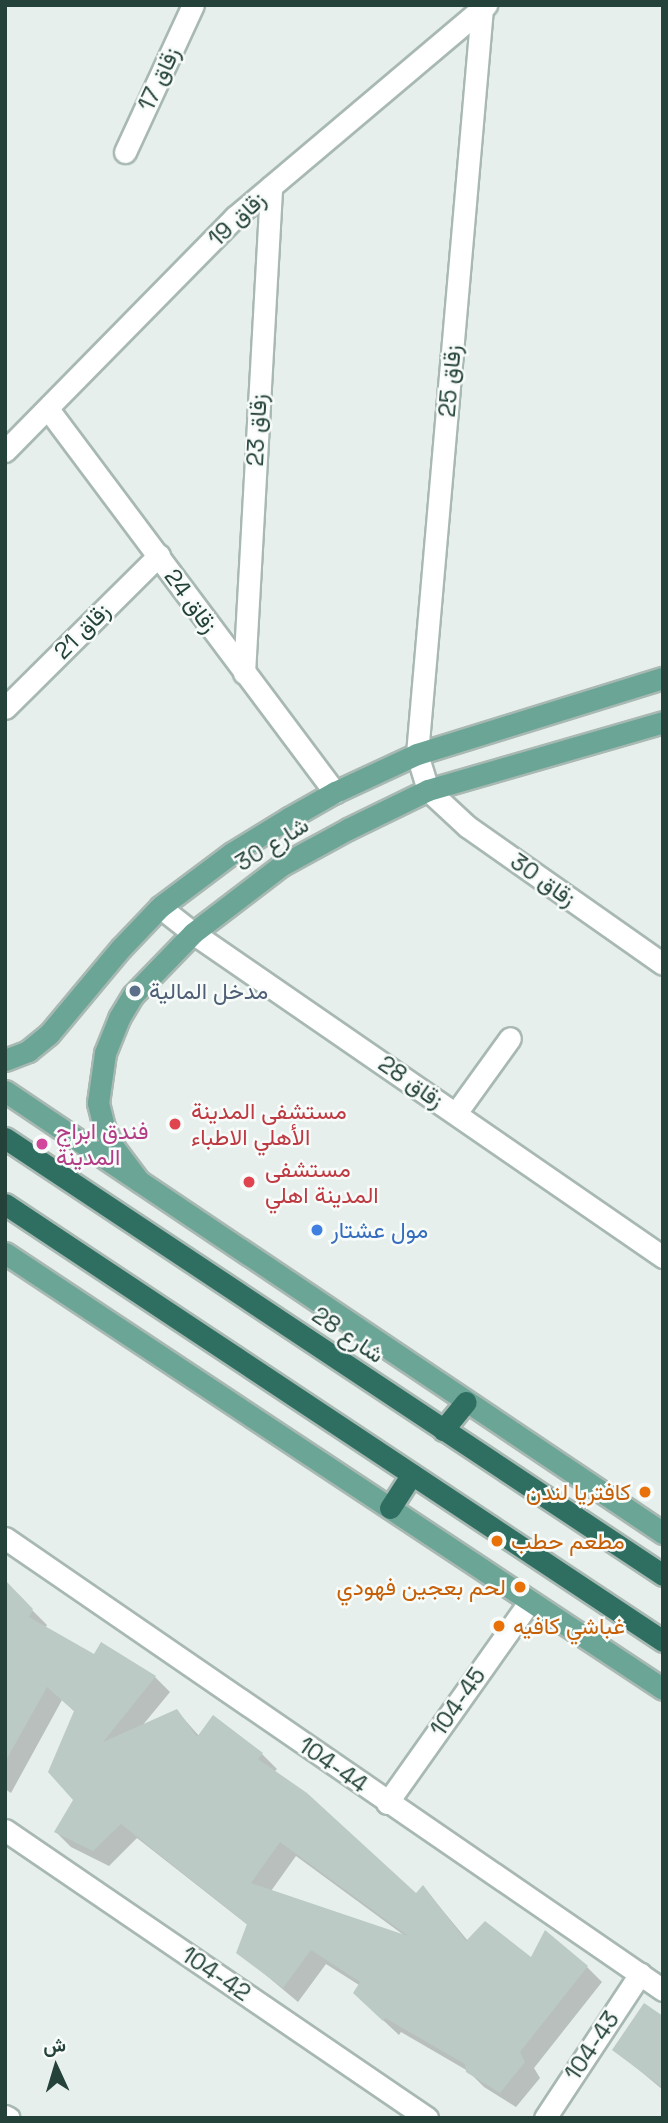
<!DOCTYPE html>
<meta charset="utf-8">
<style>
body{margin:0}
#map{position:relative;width:668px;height:2123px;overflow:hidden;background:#e6efeb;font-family:"Space Grotesk",Vazirmatn,sans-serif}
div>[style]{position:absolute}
.shadow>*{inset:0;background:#0003}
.building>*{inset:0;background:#bbcac4}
.roads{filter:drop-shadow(2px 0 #a8b8b2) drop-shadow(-2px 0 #a8b8b2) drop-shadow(0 2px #a8b8b2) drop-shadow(0 -2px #a8b8b2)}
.minor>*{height:21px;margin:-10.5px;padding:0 10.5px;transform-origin:10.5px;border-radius:10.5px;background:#fff}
.major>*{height:21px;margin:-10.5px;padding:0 10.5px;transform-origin:10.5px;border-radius:10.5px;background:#6aa596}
.highway>*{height:21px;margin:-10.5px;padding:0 10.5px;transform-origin:10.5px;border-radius:10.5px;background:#2f6f62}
.dots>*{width:19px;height:19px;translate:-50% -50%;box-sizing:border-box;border:4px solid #f7fbf9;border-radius:50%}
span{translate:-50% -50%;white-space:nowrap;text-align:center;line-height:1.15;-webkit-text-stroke:5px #f7fbf9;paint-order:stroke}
.street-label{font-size:23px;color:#24423a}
.service-label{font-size:23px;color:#4e5e75}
.left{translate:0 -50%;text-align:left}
.health-label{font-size:23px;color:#be3a42}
.hotel-label{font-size:23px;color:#b23c85}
.shop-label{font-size:23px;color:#366cbe}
.food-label{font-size:23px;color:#c56008}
.right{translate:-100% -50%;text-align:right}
.frame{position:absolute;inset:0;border:7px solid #24423a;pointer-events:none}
.north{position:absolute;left:21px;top:2032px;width:70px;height:70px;-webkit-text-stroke:5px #f7fbf9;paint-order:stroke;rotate:356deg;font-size:19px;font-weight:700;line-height:28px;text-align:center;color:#24423a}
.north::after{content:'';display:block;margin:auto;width:24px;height:32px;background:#24423a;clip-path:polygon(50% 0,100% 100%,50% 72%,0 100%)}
</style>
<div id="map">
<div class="shadow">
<i style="clip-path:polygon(evenodd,5px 1583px,47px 1625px,45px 1628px,95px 1657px,155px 1677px,170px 1692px,142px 1726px,177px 1711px,200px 1737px,262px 1754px,277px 1769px,274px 1772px,416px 1895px,424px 1888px,468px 1941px,531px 1960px,587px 1967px,602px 1982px,534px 2068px,540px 2078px,516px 2107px,484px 2087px,468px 2071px,401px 2032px,399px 2035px,370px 2008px,359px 1985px,326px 1964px,298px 2002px,238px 1952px,249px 1926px,137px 1838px,109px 1866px,71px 1847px,56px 1832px,75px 1800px,75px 1712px,62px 1700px,11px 1793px,5px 1789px,5px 1583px,296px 1856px,405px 1936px,271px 1891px,296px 1856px)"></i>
<i style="clip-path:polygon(663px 2018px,663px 2090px,615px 2050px)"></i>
</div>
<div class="building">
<i style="clip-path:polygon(evenodd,5px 1580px,33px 1609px,29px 1617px,94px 1654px,101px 1642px,156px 1676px,103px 1742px,177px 1709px,197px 1737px,213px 1715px,263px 1753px,258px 1759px,307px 1793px,416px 1893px,423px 1885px,466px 1941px,485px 1921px,531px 1957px,545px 1930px,588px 1966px,520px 2052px,525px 2062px,500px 2093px,466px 2072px,465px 2064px,385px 2018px,383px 2021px,353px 1993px,360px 1982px,311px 1950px,283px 1988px,236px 1953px,247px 1924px,121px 1824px,93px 1851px,54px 1832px,73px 1800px,48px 1772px,74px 1711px,47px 1687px,5px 1762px,5px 1580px,280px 1842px,408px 1936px,251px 1883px,280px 1842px)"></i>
<i style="clip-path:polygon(644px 2003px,663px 2016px,663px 2088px,612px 2050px)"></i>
</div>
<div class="roads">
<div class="minor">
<i style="left:482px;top:8px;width:749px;rotate:94.98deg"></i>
<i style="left:417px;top:754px;width:38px;rotate:73deg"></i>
<i style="left:428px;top:790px;width:54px;rotate:42.8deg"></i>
<i style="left:468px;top:827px;width:238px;rotate:35.1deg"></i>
<i style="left:125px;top:152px;width:162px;rotate:-65.2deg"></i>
<i style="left:48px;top:409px;width:479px;rotate:53.2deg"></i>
<i style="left:5px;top:451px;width:328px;rotate:-45.5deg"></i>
<i style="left:235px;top:217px;width:329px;rotate:-40.2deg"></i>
<i style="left:244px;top:673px;width:487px;rotate:-86.8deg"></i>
<i style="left:5px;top:708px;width:217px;rotate:-44.8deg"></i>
<i style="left:160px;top:907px;width:42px;rotate:38.2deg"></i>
<i style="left:193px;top:933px;width:571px;rotate:34.58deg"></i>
<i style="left:456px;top:1113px;width:92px;rotate:-54.2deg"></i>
<i style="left:5px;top:1538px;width:798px;rotate:34.49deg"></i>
<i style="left:387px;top:1803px;width:247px;rotate:-54.7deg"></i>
<i style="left:5px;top:1830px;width:511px;rotate:34.31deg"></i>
<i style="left:5px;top:2116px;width:4px;rotate:27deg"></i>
<i style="left:545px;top:2118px;width:173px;rotate:-56.6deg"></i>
</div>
<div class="major">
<i style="left:5px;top:1060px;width:25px;rotate:-21deg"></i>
<i style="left:28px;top:1051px;width:27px;rotate:-39deg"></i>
<i style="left:49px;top:1034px;width:112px;rotate:-50.1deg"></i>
<i style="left:121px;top:948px;width:57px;rotate:-46.4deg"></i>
<i style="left:160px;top:907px;width:90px;rotate:-36.9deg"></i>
<i style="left:232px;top:853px;width:67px;rotate:-31.6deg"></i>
<i style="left:289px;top:818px;width:53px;rotate:-29.5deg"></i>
<i style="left:335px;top:792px;width:90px;rotate:-24.9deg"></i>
<i style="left:417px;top:754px;width:257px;rotate:-17.2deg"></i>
<i style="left:5px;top:1091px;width:793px;rotate:33.89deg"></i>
<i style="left:139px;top:1181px;width:45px;rotate:-126.9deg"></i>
<i style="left:112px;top:1145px;width:20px;rotate:-114deg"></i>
<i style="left:104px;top:1127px;width:25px;rotate:-104deg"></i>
<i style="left:98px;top:1103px;width:50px;rotate:-82deg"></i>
<i style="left:105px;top:1053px;width:38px;rotate:-68deg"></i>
<i style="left:119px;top:1018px;width:27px;rotate:-59deg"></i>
<i style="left:133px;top:995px;width:86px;rotate:-45.9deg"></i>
<i style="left:193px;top:933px;width:112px;rotate:-37.4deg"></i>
<i style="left:282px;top:865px;width:75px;rotate:-28.6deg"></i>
<i style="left:348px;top:829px;width:89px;rotate:-26deg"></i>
<i style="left:428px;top:790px;width:245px;rotate:-16.1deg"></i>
<i style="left:5px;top:1253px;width:789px;rotate:33.53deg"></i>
</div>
<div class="highway">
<i style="left:5px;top:1138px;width:790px;rotate:33.59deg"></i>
<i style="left:5px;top:1204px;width:790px;rotate:33.59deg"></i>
<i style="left:443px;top:1430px;width:36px;rotate:-51deg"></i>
<i style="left:390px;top:1508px;width:40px;rotate:-57.1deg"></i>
</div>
</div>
<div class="dots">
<i style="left:135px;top:991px;background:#5c6f8a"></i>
<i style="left:175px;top:1124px;background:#e0444e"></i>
<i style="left:42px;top:1144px;background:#d1479c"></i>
<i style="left:249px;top:1182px;background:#e0444e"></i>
<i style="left:317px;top:1230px;background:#3f7fe0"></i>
<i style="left:645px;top:1492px;background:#e8710a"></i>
<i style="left:497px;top:1541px;background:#e8710a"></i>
<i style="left:520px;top:1587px;background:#e8710a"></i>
<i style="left:499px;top:1626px;background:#e8710a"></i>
</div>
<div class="street-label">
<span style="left:159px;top:79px;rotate:-65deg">زقاق 17</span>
<span style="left:237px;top:219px;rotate:-43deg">زقاق 19</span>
<span style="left:450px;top:381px;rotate:-85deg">زقاق 25</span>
<span style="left:257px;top:430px;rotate:-87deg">زقاق 23</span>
<span style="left:191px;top:601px;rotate:54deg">زقاق 24</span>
<span style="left:82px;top:631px;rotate:-45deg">زقاق 21</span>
<span style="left:272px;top:844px;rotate:-32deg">شارع 30</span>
<span style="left:543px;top:880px;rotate:35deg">زقاق 30</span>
<span style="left:411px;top:1082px;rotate:35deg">زقاق 28</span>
<span style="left:348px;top:1335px;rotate:34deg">شارع 28</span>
<span style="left:458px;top:1702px;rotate:-55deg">104-45</span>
<span style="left:333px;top:1765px;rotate:35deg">104-44</span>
<span style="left:216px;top:1974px;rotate:34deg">104-42</span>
<span style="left:592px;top:2046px;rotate:-56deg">104-43</span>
</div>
<div class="service-label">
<span class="left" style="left:149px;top:991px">مدخل المالية</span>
</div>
<div class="health-label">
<span class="left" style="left:191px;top:1124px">مستشفى المدينة<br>الأهلي الاطباء</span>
<span class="left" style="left:265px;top:1182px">مستشفى<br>المدينة اهلي</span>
</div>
<div class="hotel-label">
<span class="left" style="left:56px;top:1144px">فندق ابراج<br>المدينة</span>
</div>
<div class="shop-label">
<span class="left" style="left:331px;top:1230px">مول عشتار</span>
</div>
<div class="food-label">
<span class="right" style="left:631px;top:1492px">كافتريا لندن</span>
<span class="left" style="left:511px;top:1541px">مطعم حطب</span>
<span class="right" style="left:506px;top:1587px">لحم بعجين فهودي</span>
<span class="left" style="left:513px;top:1626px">غباشي كافيه</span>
</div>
<div class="frame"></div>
<div class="north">ش</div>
</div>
